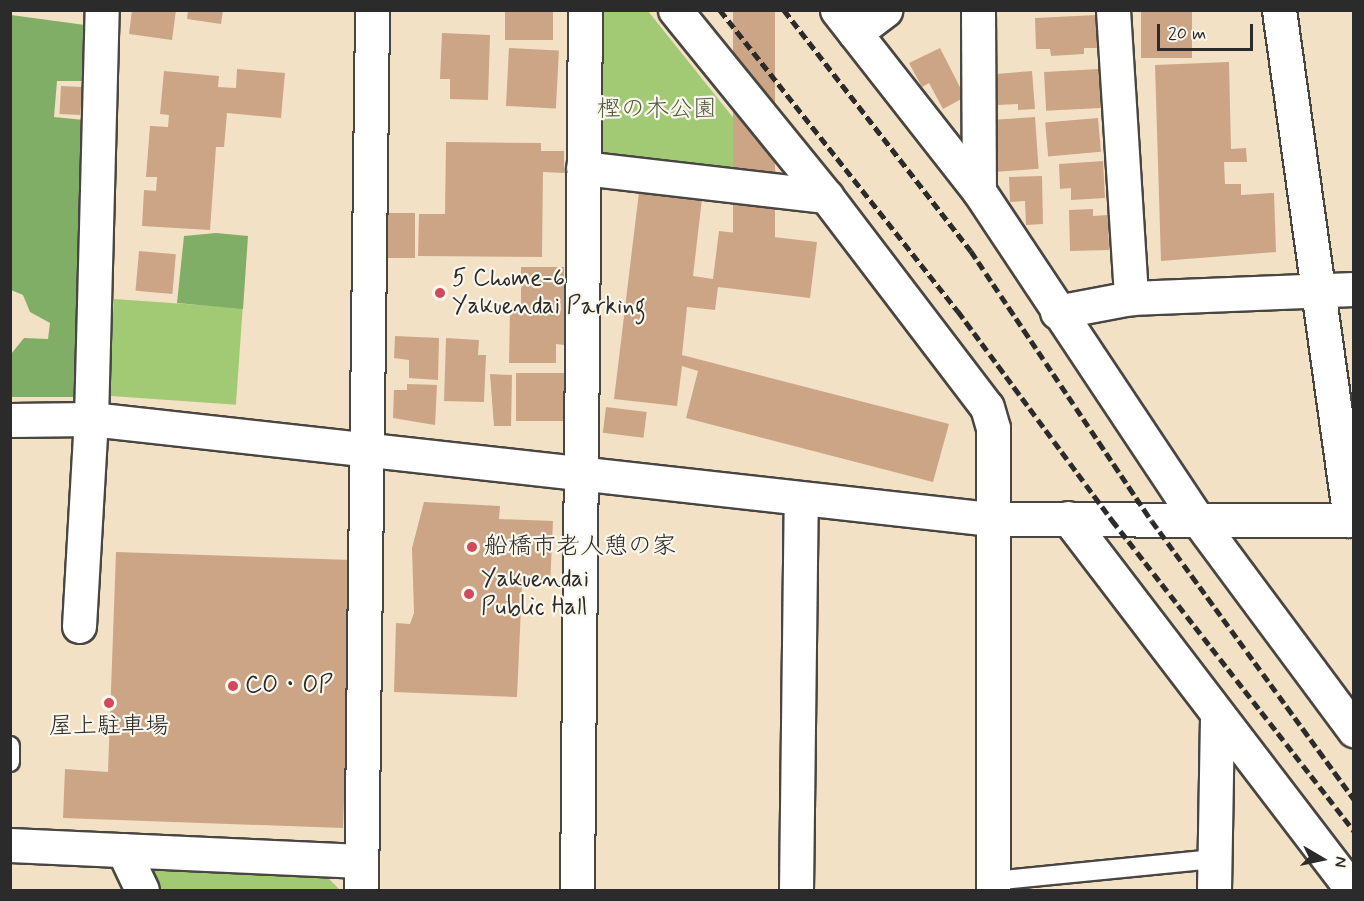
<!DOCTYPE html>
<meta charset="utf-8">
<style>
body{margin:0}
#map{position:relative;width:1364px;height:901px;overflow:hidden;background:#f3e1c5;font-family:Mynerve,"Klee One",sans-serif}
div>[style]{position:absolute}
.green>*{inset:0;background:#a2ca75;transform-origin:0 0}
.forest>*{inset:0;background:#81ae66}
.building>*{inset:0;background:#cca586;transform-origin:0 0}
.roads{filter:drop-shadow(2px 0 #494642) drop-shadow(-2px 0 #494642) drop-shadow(0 2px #494642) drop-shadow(0 -2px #494642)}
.service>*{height:18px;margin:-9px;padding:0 9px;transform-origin:9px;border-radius:9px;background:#fff}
.minor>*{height:33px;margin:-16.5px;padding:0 16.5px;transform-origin:16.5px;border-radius:16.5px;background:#fff}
.tertiary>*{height:33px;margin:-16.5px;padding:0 16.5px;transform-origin:16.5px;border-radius:16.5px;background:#fff}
.rail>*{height:4.5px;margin-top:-2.25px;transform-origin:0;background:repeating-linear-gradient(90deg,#2b2b2b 0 9px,transparent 0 13.5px)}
.dots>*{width:16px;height:16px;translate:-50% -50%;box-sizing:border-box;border:3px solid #fbf7ec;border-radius:50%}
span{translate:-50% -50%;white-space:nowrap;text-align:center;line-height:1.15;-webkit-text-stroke:4.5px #fbf7ec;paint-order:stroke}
.park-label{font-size:24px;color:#4f5b41}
.poi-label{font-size:24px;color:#2b2b2b}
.left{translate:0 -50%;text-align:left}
.frame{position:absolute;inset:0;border:12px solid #2b2b2b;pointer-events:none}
.north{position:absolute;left:1292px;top:829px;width:60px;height:60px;-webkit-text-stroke:4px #fbf7ec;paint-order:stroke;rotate:99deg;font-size:16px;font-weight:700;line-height:24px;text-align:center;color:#2b2b2b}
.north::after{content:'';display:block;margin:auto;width:21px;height:27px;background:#2b2b2b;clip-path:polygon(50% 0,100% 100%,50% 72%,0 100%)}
.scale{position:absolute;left:1157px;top:24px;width:96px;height:27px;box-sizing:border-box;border:3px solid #2b2b2b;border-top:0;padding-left:8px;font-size:18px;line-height:21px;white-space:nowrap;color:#2b2b2b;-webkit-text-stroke:4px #fbf7ec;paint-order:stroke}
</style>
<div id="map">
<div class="green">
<i style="clip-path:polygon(601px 11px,648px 11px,783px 180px,603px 160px)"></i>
<i style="left:114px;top:299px;width:129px;height:97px;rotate:4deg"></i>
<i style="clip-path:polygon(151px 870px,327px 877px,340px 890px,160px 890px)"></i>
</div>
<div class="forest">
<i style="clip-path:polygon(11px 15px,85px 25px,83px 81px,57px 81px,54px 117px,84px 120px,78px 233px,80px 397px,11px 397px,11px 354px,24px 338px,48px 339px,50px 323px,30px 312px,23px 295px,11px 290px)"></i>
<i style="clip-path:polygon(216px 233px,248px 236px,243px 309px,177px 303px,184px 236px)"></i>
</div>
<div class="building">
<i style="clip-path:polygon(132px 10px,176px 10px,172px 40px,129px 34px)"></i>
<i style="clip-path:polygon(188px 10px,223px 10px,221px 24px,187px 19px)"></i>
<i style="left:505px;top:10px;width:48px;height:30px"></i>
<i style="left:733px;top:10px;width:42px;height:228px"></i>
<i style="left:1141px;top:10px;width:51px;height:48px"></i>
<i style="clip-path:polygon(1096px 15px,1098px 48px,1084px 48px,1084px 54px,1051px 56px,1050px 49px,1036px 49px,1035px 18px)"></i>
<i style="clip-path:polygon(442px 33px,490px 35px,488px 100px,450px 99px,450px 79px,440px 79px)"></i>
<i style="left:509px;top:48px;width:50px;height:58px;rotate:3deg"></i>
<i style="clip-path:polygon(940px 48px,965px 97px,943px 109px,929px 83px,922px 87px,909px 63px)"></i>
<i style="clip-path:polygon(1229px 62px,1231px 149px,1246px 148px,1247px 162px,1224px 162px,1225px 184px,1241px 184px,1241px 195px,1274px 193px,1276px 252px,1161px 261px,1155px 65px)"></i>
<i style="clip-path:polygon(237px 69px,285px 73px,281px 118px,227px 113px,224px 147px,216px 147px,210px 230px,142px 226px,144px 190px,156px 191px,157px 177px,146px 177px,150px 126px,168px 127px,169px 115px,160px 114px,164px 71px,219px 76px,218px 87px,236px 88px)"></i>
<i style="left:1099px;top:69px;width:39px;height:55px;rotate:87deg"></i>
<i style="clip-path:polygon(1032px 71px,1035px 109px,1018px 110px,1018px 104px,998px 105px,996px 74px)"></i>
<i style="left:61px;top:86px;width:21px;height:28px;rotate:3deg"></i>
<i style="left:1035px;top:117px;width:52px;height:41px;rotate:86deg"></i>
<i style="left:1098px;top:118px;width:34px;height:53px;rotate:85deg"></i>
<i style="clip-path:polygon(446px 142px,541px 143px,541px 151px,564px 151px,564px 173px,543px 172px,542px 257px,418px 256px,419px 214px,445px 214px)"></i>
<i style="clip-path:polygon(1103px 161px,1105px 198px,1071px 200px,1071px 188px,1060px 189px,1059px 164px)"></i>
<i style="clip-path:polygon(1042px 176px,1043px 224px,1026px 225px,1025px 201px,1010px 202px,1009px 177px)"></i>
<i style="clip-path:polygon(639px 192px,702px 199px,693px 276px,713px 279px,719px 231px,817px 242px,810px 298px,718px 287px,715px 310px,687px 307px,682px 355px,949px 424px,933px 482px,686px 418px,698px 371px,682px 366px,677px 406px,614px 399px)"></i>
<i style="clip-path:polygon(1093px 209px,1093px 216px,1108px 215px,1109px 250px,1070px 251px,1069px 210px)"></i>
<i style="left:415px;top:213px;width:45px;height:30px;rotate:90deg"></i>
<i style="left:139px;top:251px;width:37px;height:40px;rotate:5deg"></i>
<i style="clip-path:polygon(521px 267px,564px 267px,564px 345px,556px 344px,556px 363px,509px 363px,510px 309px,521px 309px)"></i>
<i style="clip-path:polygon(395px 336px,439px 338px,438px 380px,409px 378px,409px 360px,394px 358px)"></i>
<i style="clip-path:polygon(446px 338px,479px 340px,478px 355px,486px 355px,484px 402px,444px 401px)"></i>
<i style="left:516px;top:373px;width:49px;height:48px"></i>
<i style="clip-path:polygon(490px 374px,512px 375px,511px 426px,494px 426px)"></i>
<i style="clip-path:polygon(407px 384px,437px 385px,435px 425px,393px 418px,394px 390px,407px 390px)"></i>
<i style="left:606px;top:407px;width:41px;height:26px;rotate:7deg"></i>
<i style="clip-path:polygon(424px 502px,500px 506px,499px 519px,553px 521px,550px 586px,522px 585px,517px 697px,394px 692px,396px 623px,410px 624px,414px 613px,412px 548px)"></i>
<i style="clip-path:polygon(116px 552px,353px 560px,343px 828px,63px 818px,65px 769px,108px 772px)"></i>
</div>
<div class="roads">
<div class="service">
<i style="left:10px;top:746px;width:16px;rotate:90deg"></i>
<i style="left:993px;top:881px;width:223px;rotate:-5.7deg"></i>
</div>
<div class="minor">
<i style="left:675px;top:10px;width:240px;rotate:50.9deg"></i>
<i style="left:826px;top:196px;width:265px;rotate:52.7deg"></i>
<i style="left:987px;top:407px;width:22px;rotate:74deg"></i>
<i style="left:993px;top:428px;width:462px;rotate:90deg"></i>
<i style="left:837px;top:10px;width:230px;rotate:51.9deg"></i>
<i style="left:979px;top:191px;width:395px;rotate:56.4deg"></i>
<i style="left:1198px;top:520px;width:262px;rotate:53.4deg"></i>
<i style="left:978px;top:10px;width:181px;rotate:89.7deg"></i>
<i style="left:1113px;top:10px;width:289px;rotate:86.4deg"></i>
<i style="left:1279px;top:10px;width:515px;rotate:82.07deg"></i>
<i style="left:855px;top:33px;width:38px;rotate:-37deg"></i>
<i style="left:583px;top:168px;width:245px;rotate:6.6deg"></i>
<i style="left:1057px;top:312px;width:75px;rotate:-10.7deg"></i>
<i style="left:1131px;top:298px;width:223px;rotate:-2.3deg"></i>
<i style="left:1068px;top:518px;width:468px;rotate:52.6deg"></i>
<i style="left:991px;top:519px;width:363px;rotate:0.2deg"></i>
<i style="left:79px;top:626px;width:207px;rotate:-86.7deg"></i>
<i style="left:91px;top:419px;width:409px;rotate:-88.5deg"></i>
<i style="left:10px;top:845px;width:351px;rotate:2.6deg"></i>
<i style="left:123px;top:850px;width:44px;rotate:64.6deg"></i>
<i style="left:361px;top:890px;width:880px;rotate:-89.28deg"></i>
<i style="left:577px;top:890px;width:880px;rotate:-89.48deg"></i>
<i style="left:796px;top:890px;width:390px;rotate:-89.3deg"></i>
<i style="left:1214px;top:890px;width:173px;rotate:-89deg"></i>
</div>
<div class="tertiary">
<i style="left:10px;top:420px;width:81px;rotate:-0.7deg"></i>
<i style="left:91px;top:419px;width:906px;rotate:6.34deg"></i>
</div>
</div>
<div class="rail">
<i style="left:720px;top:10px;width:384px;rotate:51.7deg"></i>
<i style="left:958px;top:311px;width:260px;rotate:53.6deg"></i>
<i style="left:1112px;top:520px;width:394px;rotate:52.1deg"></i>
<i style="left:784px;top:10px;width:305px;rotate:52.2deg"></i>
<i style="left:971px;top:251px;width:325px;rotate:56.2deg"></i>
<i style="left:1152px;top:521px;width:344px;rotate:54deg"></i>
</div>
<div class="dots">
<i style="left:440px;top:293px;background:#d1495b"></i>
<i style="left:472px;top:547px;background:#d1495b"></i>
<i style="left:469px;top:594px;background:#d1495b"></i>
<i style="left:233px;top:686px;background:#d1495b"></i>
<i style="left:109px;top:703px;background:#d1495b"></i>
</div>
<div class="park-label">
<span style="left:657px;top:110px">樫の木公園</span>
</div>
<div class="poi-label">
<span class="left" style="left:452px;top:293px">5 Chome-6<br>Yakuendai Parking</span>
<span class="left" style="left:484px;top:547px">船橋市老人憩の家</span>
<span class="left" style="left:481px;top:594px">Yakuendai<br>Public Hall</span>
<span class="left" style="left:245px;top:686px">CO・OP</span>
<span style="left:109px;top:727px">屋上駐車場</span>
</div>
<div class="frame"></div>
<div class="north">N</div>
<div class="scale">20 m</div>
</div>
